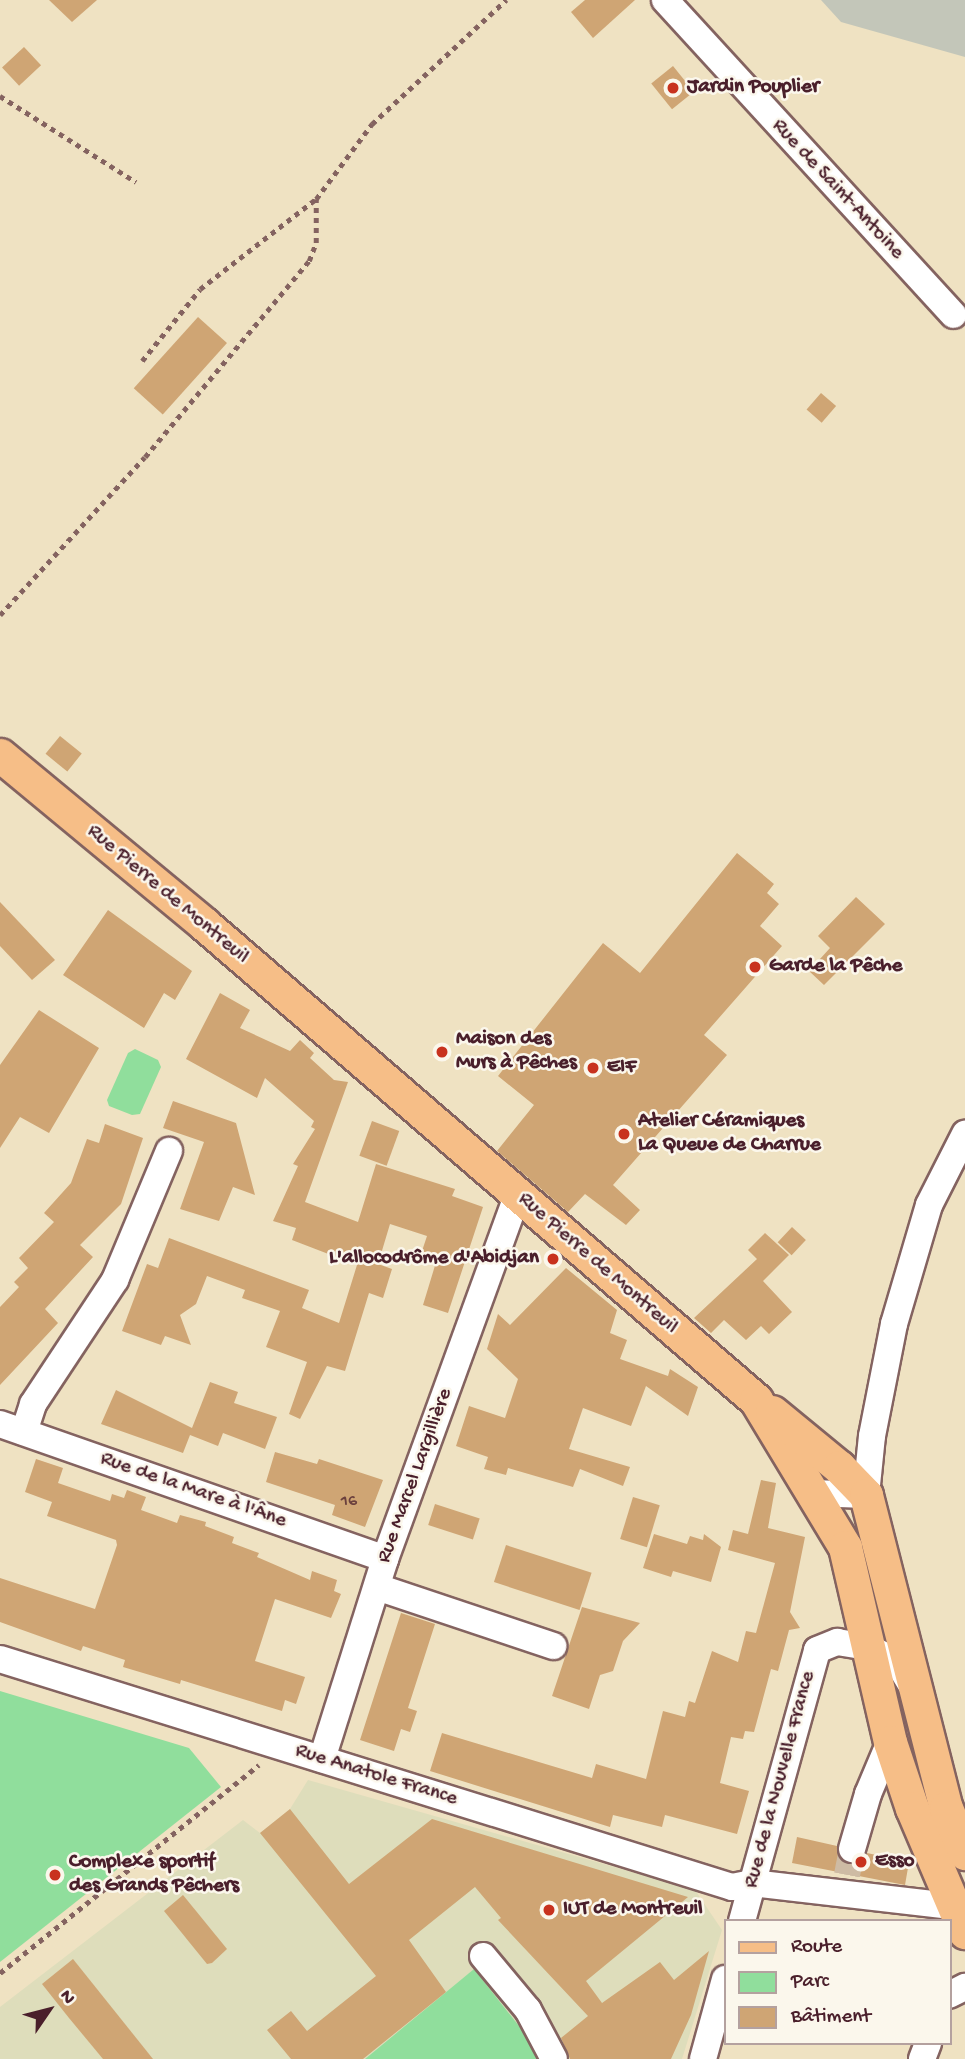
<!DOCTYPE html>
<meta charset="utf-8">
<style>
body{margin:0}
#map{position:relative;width:965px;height:2059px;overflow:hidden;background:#efe2c2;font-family:"Gochi Hand",sans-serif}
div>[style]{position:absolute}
.built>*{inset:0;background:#deddbb}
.industrial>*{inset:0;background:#c3c6b9}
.green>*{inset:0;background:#90de9c}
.building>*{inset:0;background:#cfa574;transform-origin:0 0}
.minor-tunnel>*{height:26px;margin-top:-13px;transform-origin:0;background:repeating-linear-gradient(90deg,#cebba4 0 26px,transparent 0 39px)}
.path>*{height:4.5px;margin-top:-2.25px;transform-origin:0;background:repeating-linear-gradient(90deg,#846360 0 5px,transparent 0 10px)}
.roads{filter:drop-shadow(2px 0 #846360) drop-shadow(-2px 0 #846360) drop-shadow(0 2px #846360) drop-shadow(0 -2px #846360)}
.minor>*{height:26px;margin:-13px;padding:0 13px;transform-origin:13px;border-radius:13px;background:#fff}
.major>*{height:33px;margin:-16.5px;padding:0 16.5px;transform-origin:16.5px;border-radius:16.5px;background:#f6be87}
.dots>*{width:19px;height:19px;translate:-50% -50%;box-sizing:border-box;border:4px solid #fbf7ec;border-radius:50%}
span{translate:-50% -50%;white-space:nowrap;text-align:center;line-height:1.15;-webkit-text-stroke:5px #fbf7ec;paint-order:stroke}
.number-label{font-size:18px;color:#6b403d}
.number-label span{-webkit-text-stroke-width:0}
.poi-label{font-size:21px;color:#4a1f2b;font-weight:700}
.left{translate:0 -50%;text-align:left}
.right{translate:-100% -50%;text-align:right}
.street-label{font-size:21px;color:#4a1f2b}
.legend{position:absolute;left:724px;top:1919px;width:228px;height:126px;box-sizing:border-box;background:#fbf7ec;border:2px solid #b4a19f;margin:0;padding:9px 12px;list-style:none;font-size:21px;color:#4a1f2b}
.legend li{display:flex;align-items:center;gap:14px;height:35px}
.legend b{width:35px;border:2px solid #b4a19f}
.north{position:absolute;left:14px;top:1975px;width:70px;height:70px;-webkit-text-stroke:5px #fbf7ec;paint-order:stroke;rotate:55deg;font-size:19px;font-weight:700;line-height:28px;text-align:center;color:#4a1f2b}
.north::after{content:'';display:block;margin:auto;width:24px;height:32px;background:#4a1f2b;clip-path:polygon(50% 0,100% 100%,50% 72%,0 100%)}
</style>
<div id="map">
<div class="built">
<i style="clip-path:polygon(308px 1780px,695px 1890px,722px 1930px,682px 2059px,545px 2059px,473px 1970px,365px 2059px,0 2059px,0 2007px,243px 1820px,260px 1833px,290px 1809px)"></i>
</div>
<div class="industrial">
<i style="clip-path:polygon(821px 0,965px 0,965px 57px,841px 22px)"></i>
</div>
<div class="green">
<i style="clip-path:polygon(135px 1049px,158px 1060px,161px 1067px,140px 1114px,132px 1115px,109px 1106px,107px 1100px,128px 1053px)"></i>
<i style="clip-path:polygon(0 1691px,189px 1748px,221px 1787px,0 1962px)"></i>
<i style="clip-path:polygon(474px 1969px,545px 2059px,365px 2059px)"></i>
</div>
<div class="building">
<i style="clip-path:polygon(49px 0,97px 0,72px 22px)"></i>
<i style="clip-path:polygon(585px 0,635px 0,593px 38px,571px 12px)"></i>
<i style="left:24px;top:47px;width:25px;height:30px;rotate:47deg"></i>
<i style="left:673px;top:66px;width:33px;height:28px;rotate:51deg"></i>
<i style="left:198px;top:317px;width:39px;height:96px;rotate:42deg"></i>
<i style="left:821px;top:393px;width:20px;height:22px;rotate:41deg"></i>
<i style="left:60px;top:736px;width:28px;height:23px;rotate:39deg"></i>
<i style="clip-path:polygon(737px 853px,774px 884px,767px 893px,779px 904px,760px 926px,782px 946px,704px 1035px,727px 1055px,613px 1185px,640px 1210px,626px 1225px,585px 1194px,568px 1212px,497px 1151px,534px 1105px,498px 1076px,603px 943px,640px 973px)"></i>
<i style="clip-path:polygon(856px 897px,885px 924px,824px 985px,809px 971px,830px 948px,818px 936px)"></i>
<i style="clip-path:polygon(0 902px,55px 960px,32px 980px,0 946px)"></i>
<i style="clip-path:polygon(108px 910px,192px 971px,175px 1000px,164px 993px,144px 1028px,63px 975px)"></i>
<i style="clip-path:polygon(220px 993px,250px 1010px,240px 1028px,290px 1051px,300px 1040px,314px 1053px,310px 1058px,334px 1080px,348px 1082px,305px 1202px,358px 1222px,376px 1164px,455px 1189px,452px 1196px,483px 1207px,448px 1313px,423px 1305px,437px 1259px,421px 1254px,427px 1236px,390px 1224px,378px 1264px,392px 1269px,383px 1298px,369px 1293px,345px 1371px,327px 1366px,300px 1419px,289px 1414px,307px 1362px,266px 1347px,280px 1311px,242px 1298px,245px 1290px,207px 1276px,196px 1304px,180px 1315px,191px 1345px,165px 1336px,161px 1345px,122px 1331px,147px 1264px,158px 1268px,169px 1238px,309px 1290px,302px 1308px,339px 1323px,357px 1265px,292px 1240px,296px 1228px,273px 1221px,298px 1166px,293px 1164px,315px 1129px,311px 1127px,314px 1121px,265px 1078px,257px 1098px,186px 1059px)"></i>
<i style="clip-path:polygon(39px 1010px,99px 1048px,49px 1133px,20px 1117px,0 1148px,0 1065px)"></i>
<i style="clip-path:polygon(173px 1101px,236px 1123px,255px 1195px,233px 1187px,219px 1221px,180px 1209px,204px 1142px,163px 1128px)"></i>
<i style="left:372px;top:1121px;width:29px;height:37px;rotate:20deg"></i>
<i style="clip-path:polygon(105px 1124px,143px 1138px,121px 1204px,80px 1245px,93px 1257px,45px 1309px,58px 1323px,0 1385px,0 1307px,19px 1287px,14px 1282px,28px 1268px,19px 1258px,54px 1222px,44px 1213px,71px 1183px,87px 1139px,99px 1143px)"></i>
<i style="left:792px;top:1227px;width:19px;height:21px;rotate:43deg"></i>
<i style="clip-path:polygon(765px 1233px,789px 1255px,763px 1281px,792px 1312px,769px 1334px,761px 1326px,746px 1340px,724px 1320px,711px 1333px,694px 1318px,757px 1259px,748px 1250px)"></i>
<i style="clip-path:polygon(566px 1268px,617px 1310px,610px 1333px,627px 1340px,620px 1359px,668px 1376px,670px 1369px,698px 1387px,688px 1416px,646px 1386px,631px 1426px,583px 1408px,569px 1449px,630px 1467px,623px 1486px,580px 1469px,573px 1487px,508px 1468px,506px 1475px,484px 1469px,488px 1457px,456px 1446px,469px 1406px,505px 1418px,518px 1379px,487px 1349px,498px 1314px,510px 1325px)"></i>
<i style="clip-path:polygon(210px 1382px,238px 1392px,234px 1403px,277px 1417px,265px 1449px,223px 1433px,218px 1446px,190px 1435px,183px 1453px,101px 1424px,116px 1390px,192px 1428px)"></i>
<i style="clip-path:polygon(275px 1452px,317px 1464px,319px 1459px,383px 1480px,365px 1527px,332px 1515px,335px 1505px,266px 1482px)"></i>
<i style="clip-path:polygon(36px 1459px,63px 1468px,58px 1483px,110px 1501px,112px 1494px,124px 1498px,127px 1490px,146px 1497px,141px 1510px,177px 1523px,180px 1515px,206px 1522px,205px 1526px,234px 1537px,232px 1543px,259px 1553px,257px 1557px,310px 1580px,312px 1571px,337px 1580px,334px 1591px,341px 1594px,331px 1618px,275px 1599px,255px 1661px,305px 1677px,296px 1704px,285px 1700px,282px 1711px,181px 1680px,180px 1684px,123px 1667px,125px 1660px,83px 1646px,81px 1651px,0 1622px,0 1578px,95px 1609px,117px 1545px,116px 1540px,47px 1516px,52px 1502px,25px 1492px)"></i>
<i style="clip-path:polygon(761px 1480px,776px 1483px,768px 1528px,805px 1537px,790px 1612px,800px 1628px,789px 1630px,778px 1671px,771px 1669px,754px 1732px,745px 1731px,743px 1739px,731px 1737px,720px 1783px,749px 1791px,737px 1834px,665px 1815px,662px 1827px,613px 1815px,610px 1827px,430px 1771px,442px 1733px,592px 1778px,596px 1764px,646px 1779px,663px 1711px,685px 1717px,689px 1701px,695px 1703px,712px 1651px,738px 1662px,746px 1631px,756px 1633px,775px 1563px,728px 1550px,733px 1530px,748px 1534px)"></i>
<i style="left:633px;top:1497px;width:28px;height:44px;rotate:17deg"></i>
<i style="left:435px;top:1504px;width:47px;height:22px;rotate:18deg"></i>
<i style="clip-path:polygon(654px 1534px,687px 1544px,690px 1536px,703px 1540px,704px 1534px,721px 1547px,711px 1582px,673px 1571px,671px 1577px,643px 1568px)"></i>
<i style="left:506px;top:1545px;width:90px;height:39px;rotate:18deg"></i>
<i style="clip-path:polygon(582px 1607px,640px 1623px,623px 1641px,613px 1671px,600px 1675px,589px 1709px,552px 1696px)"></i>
<i style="clip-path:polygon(401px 1613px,435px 1624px,408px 1708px,417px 1711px,410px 1732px,401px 1729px,394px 1751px,360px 1740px)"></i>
<i style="clip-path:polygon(290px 1809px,349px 1884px,432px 1819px,688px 1897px,586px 1981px,602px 2003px,660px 1962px,674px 1980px,709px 1951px,691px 2015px,671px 2059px,570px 2059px,561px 2038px,588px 2016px,498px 1920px,501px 1918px,475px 1887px,409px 1940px,446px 1992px,363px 2059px,291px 2059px,267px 2030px,291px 2011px,307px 2031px,376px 1976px,260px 1833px)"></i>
<i style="clip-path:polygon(797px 1837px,837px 1846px,840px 1859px,848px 1864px,862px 1861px,867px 1853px,909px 1862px,905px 1885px,792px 1863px)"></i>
<i style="clip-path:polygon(183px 1895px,227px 1949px,212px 1963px,207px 1964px,164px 1911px)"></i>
<i style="clip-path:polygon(73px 1959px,153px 2059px,103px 2059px,69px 2018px,42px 1984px)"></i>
</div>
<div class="minor-tunnel">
<i style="left:847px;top:1875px;width:26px;rotate:-79deg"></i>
</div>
<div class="path">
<i style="left:0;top:96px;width:161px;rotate:32.3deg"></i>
<i style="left:142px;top:361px;width:92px;rotate:-51.1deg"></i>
<i style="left:200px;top:289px;width:147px;rotate:-37.8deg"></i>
<i style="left:0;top:615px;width:214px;rotate:-47.5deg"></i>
<i style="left:145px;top:457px;width:256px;rotate:-50.1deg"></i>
<i style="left:309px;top:261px;width:19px;rotate:-69deg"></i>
<i style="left:316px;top:243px;width:44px;rotate:-90deg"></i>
<i style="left:316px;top:199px;width:94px;rotate:-53.3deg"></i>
<i style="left:372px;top:124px;width:183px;rotate:-42.8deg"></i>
<i style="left:0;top:1973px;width:332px;rotate:-38.8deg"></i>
</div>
<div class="roads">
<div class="minor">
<i style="left:665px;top:0;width:427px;rotate:47.5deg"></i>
<i style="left:0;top:1424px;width:408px;rotate:19.3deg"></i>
<i style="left:24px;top:1432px;width:29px;rotate:-72deg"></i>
<i style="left:33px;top:1404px;width:149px;rotate:-56.5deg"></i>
<i style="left:115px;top:1280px;width:140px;rotate:-67.3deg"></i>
<i style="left:812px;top:1493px;width:54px;rotate:2.1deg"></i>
<i style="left:866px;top:1495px;width:59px;rotate:-84.2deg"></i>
<i style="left:872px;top:1436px;width:114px;rotate:-78.9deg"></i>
<i style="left:894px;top:1324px;width:124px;rotate:-73.6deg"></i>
<i style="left:929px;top:1205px;width:80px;rotate:-63.1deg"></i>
<i style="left:377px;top:1587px;width:186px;rotate:18.5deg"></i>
<i style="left:0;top:1659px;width:767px;rotate:17.3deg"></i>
<i style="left:732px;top:1887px;width:20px;rotate:-11deg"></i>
<i style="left:752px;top:1883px;width:201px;rotate:6.6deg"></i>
<i style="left:322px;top:1759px;width:210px;rotate:-72.5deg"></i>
<i style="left:385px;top:1559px;width:386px;rotate:-70deg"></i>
<i style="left:852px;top:1849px;width:57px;rotate:-73.8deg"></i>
<i style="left:868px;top:1794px;width:56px;rotate:-67.1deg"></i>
<i style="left:742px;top:1921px;width:281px;rotate:-74.5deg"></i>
<i style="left:817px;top:1650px;width:22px;rotate:-22deg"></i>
<i style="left:837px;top:1642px;width:31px;rotate:9deg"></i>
<i style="left:868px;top:1647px;width:34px;rotate:28deg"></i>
<i style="left:898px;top:1663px;width:26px;rotate:59deg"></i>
<i style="left:483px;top:1956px;width:70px;rotate:50.2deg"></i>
<i style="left:528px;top:2010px;width:55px;rotate:62deg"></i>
<i style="left:949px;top:1995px;width:18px;rotate:-27deg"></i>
<i style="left:703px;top:2059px;width:83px;rotate:-74.6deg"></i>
<i style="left:922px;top:2059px;width:17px;rotate:-69deg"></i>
</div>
<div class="major">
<i style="left:0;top:755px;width:265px;rotate:39.6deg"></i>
<i style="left:204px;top:924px;width:729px;rotate:40.77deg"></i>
<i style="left:756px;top:1400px;width:172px;rotate:58.8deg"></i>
<i style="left:845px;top:1547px;width:200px;rotate:77deg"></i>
<i style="left:890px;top:1742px;width:70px;rotate:71.6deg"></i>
<i style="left:912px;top:1808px;width:135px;rotate:66.9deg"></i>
<i style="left:772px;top:1412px;width:87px;rotate:39.4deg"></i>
<i style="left:839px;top:1467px;width:39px;rotate:46deg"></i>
<i style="left:866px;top:1495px;width:323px;rotate:75.7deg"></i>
<i style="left:946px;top:1808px;width:49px;rotate:67.1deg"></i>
</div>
</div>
<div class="dots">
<i style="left:673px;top:88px;background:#c8321e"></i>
<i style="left:755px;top:967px;background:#c8321e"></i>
<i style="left:442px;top:1052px;background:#c8321e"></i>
<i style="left:593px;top:1068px;background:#c8321e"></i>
<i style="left:624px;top:1134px;background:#c8321e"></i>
<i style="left:553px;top:1259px;background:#c8321e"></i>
<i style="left:861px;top:1862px;background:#c8321e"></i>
<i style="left:55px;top:1875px;background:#c8321e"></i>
<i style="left:549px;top:1910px;background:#c8321e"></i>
</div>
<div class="number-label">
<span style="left:349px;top:1502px">16</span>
</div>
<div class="poi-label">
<span class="left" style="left:687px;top:88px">Jardin Pouplier</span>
<span class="left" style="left:769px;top:967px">Garde la Pêche</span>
<span class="left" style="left:456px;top:1052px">Maison des<br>Murs à Pêches</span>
<span class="left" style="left:607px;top:1068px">EIF</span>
<span class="left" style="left:638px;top:1134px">Atelier Céramiques<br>La Queue de Charrue</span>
<span class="right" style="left:539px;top:1259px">L'allocodrôme d'Abidjan</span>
<span class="left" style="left:875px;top:1862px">Esso</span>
<span class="left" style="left:69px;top:1875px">Complexe sportif<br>des Grands Pêchers</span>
<span class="left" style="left:563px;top:1910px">IUT de Montreuil</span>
</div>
<div class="street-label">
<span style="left:837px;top:190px;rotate:47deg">Rue de Saint-Antoine</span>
<span style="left:167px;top:895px;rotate:40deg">Rue Pierre de Montreuil</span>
<span style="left:597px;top:1264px;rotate:41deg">Rue Pierre de Montreuil</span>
<span style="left:416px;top:1476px;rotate:-70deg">Rue Marcel Largillière</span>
<span style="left:193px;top:1491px;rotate:19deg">Rue de la Mare à l'Âne</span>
<span style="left:376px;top:1776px;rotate:17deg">Rue Anatole France</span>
<span style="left:781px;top:1780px;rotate:-75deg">Rue de la Nouvelle France</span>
</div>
<ul class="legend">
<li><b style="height:9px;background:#f6be87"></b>Route</li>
<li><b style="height:19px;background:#90de9c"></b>Parc</li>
<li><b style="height:19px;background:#cfa574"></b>Bâtiment</li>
</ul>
<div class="north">N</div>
</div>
